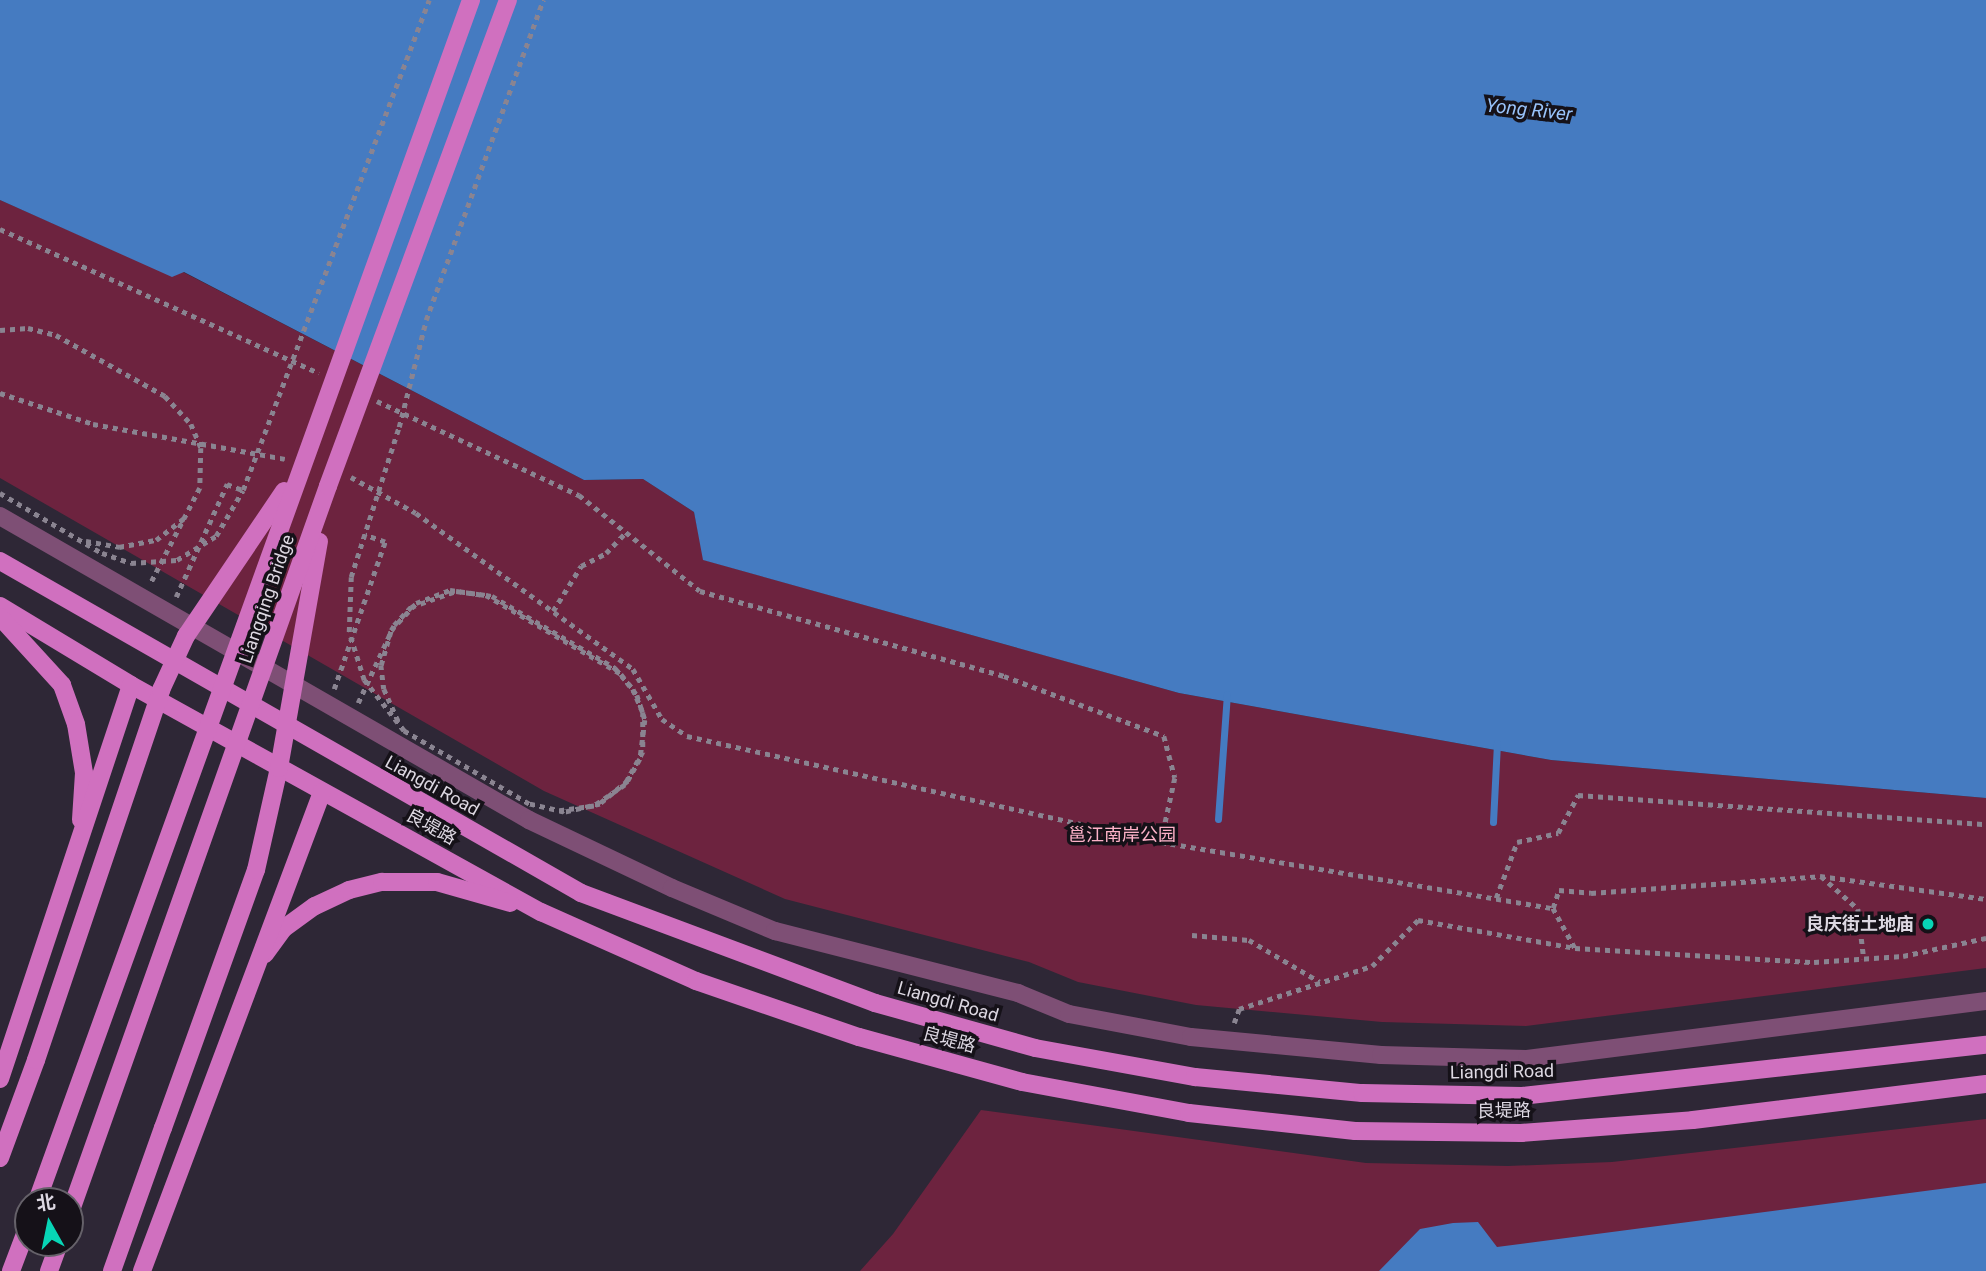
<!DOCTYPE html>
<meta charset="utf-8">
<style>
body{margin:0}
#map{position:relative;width:1986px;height:1271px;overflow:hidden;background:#2e2736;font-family:Roboto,"Noto Sans SC",sans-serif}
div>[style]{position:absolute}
.green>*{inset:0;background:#6d233f}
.water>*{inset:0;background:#457bc1}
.stream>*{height:7px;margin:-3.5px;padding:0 3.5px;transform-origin:3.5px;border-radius:3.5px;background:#457bc1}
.path>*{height:4.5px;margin-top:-2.25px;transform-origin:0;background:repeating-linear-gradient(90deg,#8a8491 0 5px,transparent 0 10px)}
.minor>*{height:18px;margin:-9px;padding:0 9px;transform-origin:9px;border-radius:9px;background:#7e4f75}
.major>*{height:18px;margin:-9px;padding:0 9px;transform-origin:9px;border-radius:9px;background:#d070bf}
.path-bridge>*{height:4.5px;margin-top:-2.25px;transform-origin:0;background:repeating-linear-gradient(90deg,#8a8491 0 5px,transparent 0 10px)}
.major-bridge>*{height:18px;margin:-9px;padding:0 9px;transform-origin:9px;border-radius:9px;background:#d070bf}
.dots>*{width:19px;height:19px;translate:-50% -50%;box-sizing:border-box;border:4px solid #151118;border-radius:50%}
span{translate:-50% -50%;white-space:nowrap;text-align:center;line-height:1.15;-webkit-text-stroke:7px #151118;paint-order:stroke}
.street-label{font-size:18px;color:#ddd8e2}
.park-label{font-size:18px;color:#fdb2c8}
.poi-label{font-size:18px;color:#ddd8e2;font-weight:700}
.right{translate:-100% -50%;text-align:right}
.water-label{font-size:19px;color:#99c3fa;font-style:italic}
.north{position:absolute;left:14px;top:1187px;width:70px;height:70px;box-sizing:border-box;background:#151118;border:2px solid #656169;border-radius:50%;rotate:351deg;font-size:19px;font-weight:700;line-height:28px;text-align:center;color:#ddd8e2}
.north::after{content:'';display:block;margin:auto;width:24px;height:32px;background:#07d5b6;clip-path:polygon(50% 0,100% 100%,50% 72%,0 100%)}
</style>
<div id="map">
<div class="green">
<i style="clip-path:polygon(0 200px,172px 276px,183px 272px,584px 480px,643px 479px,694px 512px,704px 560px,1179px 693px,1551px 760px,1986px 798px,1986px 968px,1526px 1026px,1382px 1022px,1196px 1005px,1078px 982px,1029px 962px,785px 899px,544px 791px,0 478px)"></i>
<i style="clip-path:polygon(981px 1110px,1366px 1163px,1508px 1166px,1612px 1162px,1986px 1119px,1986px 1271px,860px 1271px,893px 1234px)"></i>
</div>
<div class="water">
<i style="clip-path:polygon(0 0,1986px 0,1986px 798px,1551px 760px,1179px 693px,703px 560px,694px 512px,643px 479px,584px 480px,184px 272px,172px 277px,0 200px)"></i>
<i style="clip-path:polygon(1986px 1183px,1986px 1271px,1379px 1271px,1420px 1229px,1453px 1223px,1478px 1222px,1497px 1247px)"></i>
</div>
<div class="stream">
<i style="left:1218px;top:819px;width:125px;rotate:-85.9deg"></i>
<i style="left:1493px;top:822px;width:79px;rotate:-87.1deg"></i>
</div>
<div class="path">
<i style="left:0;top:229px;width:350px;rotate:24.3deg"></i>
<i style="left:0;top:393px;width:98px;rotate:18.4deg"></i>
<i style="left:93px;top:424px;width:195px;rotate:10.3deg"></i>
<i style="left:377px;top:401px;width:223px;rotate:25deg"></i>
<i style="left:579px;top:495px;width:154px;rotate:38.4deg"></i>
<i style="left:700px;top:591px;width:316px;rotate:15.6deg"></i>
<i style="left:1004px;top:676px;width:171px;rotate:20.6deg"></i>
<i style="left:1164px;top:736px;width:43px;rotate:75.3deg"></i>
<i style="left:1175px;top:778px;width:66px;rotate:102.3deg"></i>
<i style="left:351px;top:477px;width:74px;rotate:29deg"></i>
<i style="left:416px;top:513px;width:267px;rotate:35.7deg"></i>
<i style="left:633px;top:669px;width:58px;rotate:59.9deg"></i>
<i style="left:662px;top:719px;width:30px;rotate:34deg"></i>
<i style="left:687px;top:736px;width:486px;rotate:12.6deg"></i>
<i style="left:1161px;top:842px;width:398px;rotate:9.6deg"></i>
<i style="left:1553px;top:908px;width:46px;rotate:61.2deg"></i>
<i style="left:1575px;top:948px;width:239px;rotate:3.4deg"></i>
<i style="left:1814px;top:962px;width:89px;rotate:-3.9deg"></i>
<i style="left:1903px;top:956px;width:85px;rotate:-12.2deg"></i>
<i style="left:86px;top:541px;width:34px;rotate:10deg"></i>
<i style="left:119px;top:547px;width:38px;rotate:-11deg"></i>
<i style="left:176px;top:597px;width:124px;rotate:-65.7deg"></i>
<i style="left:227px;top:484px;width:17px;rotate:21deg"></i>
<i style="left:553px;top:611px;width:53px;rotate:-58.1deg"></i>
<i style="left:581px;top:566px;width:28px;rotate:-27deg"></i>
<i style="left:606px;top:553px;width:29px;rotate:-46deg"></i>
<i style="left:381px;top:665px;width:24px;rotate:83deg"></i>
<i style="left:384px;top:689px;width:37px;rotate:66deg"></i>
<i style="left:334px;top:689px;width:156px;rotate:-70.9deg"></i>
<i style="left:385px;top:542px;width:21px;rotate:-161deg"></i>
<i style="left:358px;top:703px;width:86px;rotate:-65.2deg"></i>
<i style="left:394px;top:625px;width:25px;rotate:-47deg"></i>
<i style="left:411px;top:607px;width:48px;rotate:-19.6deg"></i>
<i style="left:456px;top:591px;width:36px;rotate:8deg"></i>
<i style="left:492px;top:596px;width:143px;rotate:30.3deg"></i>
<i style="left:615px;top:668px;width:28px;rotate:49deg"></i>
<i style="left:633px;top:689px;width:25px;rotate:67deg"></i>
<i style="left:643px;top:712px;width:40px;rotate:90deg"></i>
<i style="left:643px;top:752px;width:38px;rotate:119deg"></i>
<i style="left:625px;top:785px;width:37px;rotate:146deg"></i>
<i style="left:594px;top:806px;width:36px;rotate:172deg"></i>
<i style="left:1821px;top:876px;width:50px;rotate:41.7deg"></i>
<i style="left:1858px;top:909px;width:50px;rotate:83.2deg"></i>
<i style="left:1496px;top:898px;width:60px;rotate:-69.4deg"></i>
<i style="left:1517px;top:842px;width:42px;rotate:-12.4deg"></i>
<i style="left:1558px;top:833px;width:43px;rotate:-62.2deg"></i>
<i style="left:1578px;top:795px;width:409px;rotate:4.1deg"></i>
<i style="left:1553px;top:908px;width:19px;rotate:-72deg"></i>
<i style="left:1559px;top:890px;width:32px;rotate:5deg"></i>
<i style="left:1591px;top:893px;width:230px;rotate:-4.2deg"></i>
<i style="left:1820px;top:876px;width:168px;rotate:7.9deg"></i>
<i style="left:1192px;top:935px;width:57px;rotate:5deg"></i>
<i style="left:1249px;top:940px;width:82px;rotate:30.6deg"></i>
<i style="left:1234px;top:1023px;width:15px;rotate:-70deg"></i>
<i style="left:1239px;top:1009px;width:140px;rotate:-17.9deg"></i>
<i style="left:1372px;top:966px;width:65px;rotate:-45deg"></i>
<i style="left:1418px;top:920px;width:159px;rotate:10.1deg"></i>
</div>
<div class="minor">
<i style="left:0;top:516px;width:610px;rotate:29.88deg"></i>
<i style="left:529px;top:820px;width:158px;rotate:25.4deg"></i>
<i style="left:672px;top:888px;width:112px;rotate:22.7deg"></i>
<i style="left:775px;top:931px;width:251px;rotate:14.3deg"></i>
<i style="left:1018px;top:993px;width:55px;rotate:22.4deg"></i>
<i style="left:1069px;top:1014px;width:124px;rotate:10.7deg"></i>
<i style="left:1191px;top:1037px;width:191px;rotate:5.4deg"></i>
<i style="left:1381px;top:1055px;width:146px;rotate:1.6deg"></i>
<i style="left:1527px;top:1059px;width:463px;rotate:-7.2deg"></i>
</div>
<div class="major">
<i style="left:0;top:561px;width:669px;rotate:29.74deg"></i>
<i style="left:581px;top:893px;width:314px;rotate:20.5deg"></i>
<i style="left:875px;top:1003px;width:166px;rotate:15.7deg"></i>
<i style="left:1035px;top:1048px;width:163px;rotate:10.3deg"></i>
<i style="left:1195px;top:1077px;width:168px;rotate:5.5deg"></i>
<i style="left:1362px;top:1093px;width:160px;rotate:1.1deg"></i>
<i style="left:1522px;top:1096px;width:467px;rotate:-6.3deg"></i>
<i style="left:0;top:606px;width:153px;rotate:31.1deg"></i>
<i style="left:131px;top:685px;width:469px;rotate:29deg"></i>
<i style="left:541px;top:912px;width:170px;rotate:24deg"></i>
<i style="left:696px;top:981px;width:172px;rotate:19deg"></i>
<i style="left:859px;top:1037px;width:169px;rotate:15.4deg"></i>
<i style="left:1022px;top:1082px;width:170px;rotate:10.5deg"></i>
<i style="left:1189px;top:1113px;width:167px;rotate:6.2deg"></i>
<i style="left:1355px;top:1131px;width:166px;rotate:0.7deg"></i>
<i style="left:1521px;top:1133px;width:172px;rotate:-4.3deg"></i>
<i style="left:1693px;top:1120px;width:295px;rotate:-7deg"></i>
<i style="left:0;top:617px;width:92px;rotate:47.6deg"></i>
<i style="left:62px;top:685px;width:41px;rotate:70.3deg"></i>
<i style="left:76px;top:724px;width:50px;rotate:80.7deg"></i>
<i style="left:84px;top:773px;width:47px;rotate:93.7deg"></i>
<i style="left:265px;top:954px;width:31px;rotate:-54deg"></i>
<i style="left:283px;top:929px;width:39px;rotate:-36deg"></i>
<i style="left:315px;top:906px;width:38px;rotate:-25deg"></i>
<i style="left:349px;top:890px;width:34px;rotate:-14deg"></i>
<i style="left:382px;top:882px;width:55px"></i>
<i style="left:437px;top:882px;width:76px;rotate:16deg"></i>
<i style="left:0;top:1079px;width:415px;rotate:-71.6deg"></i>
<i style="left:0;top:1158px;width:104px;rotate:-69.8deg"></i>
<i style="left:11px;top:1271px;width:48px;rotate:-69.3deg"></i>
<i style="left:49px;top:1271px;width:30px;rotate:-70deg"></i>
<i style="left:112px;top:1271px;width:152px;rotate:-70.4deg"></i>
<i style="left:142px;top:1271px;width:512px;rotate:-69.4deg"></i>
</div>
<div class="path-bridge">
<i style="left:0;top:330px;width:28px;rotate:-4deg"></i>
<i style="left:28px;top:328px;width:29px;rotate:14deg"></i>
<i style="left:56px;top:335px;width:125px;rotate:29.2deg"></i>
<i style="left:165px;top:396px;width:38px;rotate:47deg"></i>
<i style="left:191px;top:424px;width:26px;rotate:67deg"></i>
<i style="left:201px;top:448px;width:40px;rotate:91.4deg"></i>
<i style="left:200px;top:488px;width:107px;rotate:117.3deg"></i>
<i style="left:0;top:493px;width:118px;rotate:30.5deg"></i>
<i style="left:102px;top:553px;width:31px;rotate:19deg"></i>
<i style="left:131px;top:563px;width:46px;rotate:-3.7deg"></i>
<i style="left:177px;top:560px;width:46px;rotate:-31.6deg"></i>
<i style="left:216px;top:536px;width:53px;rotate:-59.6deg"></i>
<i style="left:243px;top:490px;width:524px;rotate:-69.21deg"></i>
<i style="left:156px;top:540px;width:37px;rotate:-38deg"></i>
<i style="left:381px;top:665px;width:36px;rotate:-74deg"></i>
<i style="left:391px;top:630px;width:37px;rotate:-47deg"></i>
<i style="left:416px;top:603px;width:36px;rotate:-21deg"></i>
<i style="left:450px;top:590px;width:36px;rotate:8deg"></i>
<i style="left:486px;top:595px;width:156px;rotate:30.3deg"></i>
<i style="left:621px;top:674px;width:26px;rotate:53deg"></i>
<i style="left:637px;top:695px;width:26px;rotate:72deg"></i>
<i style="left:645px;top:720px;width:39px;rotate:97deg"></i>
<i style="left:640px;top:759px;width:25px;rotate:119deg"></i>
<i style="left:628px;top:781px;width:36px;rotate:141deg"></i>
<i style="left:600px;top:804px;width:37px;rotate:167deg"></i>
<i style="left:564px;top:812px;width:36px;rotate:-167deg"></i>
<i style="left:529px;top:804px;width:145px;rotate:-149.7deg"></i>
<i style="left:404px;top:731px;width:65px;rotate:-128.1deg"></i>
<i style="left:364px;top:680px;width:50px;rotate:-107.4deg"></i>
<i style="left:349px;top:632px;width:55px;rotate:-87.9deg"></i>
<i style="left:351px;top:577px;width:157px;rotate:-72.3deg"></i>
<i style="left:399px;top:427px;width:110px;rotate:-75.8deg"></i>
<i style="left:426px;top:320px;width:341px;rotate:-69.9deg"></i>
</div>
<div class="major-bridge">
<i style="left:36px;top:1060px;width:391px;rotate:-71.3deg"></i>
<i style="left:161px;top:690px;width:60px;rotate:-65.2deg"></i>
<i style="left:186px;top:636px;width:175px;rotate:-55.9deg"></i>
<i style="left:163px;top:1128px;width:274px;rotate:-70.2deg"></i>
<i style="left:256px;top:870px;width:105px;rotate:-77.3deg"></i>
<i style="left:279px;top:768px;width:230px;rotate:-80deg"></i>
<i style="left:37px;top:1201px;width:1277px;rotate:-70.13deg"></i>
<i style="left:70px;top:1213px;width:771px;rotate:-70.46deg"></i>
<i style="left:328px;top:486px;width:518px;rotate:-69.68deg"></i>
</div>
<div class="dots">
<i style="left:1928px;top:924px;background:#07d5b6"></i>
</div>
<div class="street-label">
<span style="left:267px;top:599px;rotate:-71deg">Liangqing Bridge</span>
<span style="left:432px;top:786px;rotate:29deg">Liangdi Road</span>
<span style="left:431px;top:827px;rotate:29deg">良堤路</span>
<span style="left:948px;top:1002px;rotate:16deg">Liangdi Road</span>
<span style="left:949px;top:1040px;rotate:15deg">良堤路</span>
<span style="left:1502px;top:1072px;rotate:-1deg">Liangdi Road</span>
<span style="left:1504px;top:1111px;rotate:-1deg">良堤路</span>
</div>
<div class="park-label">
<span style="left:1122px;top:835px">邕江南岸公园</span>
</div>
<div class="poi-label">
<span class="right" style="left:1914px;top:924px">良庆街土地庙</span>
</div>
<div class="water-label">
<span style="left:1529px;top:110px;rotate:6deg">Yong River</span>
</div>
<div class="north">北</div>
</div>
